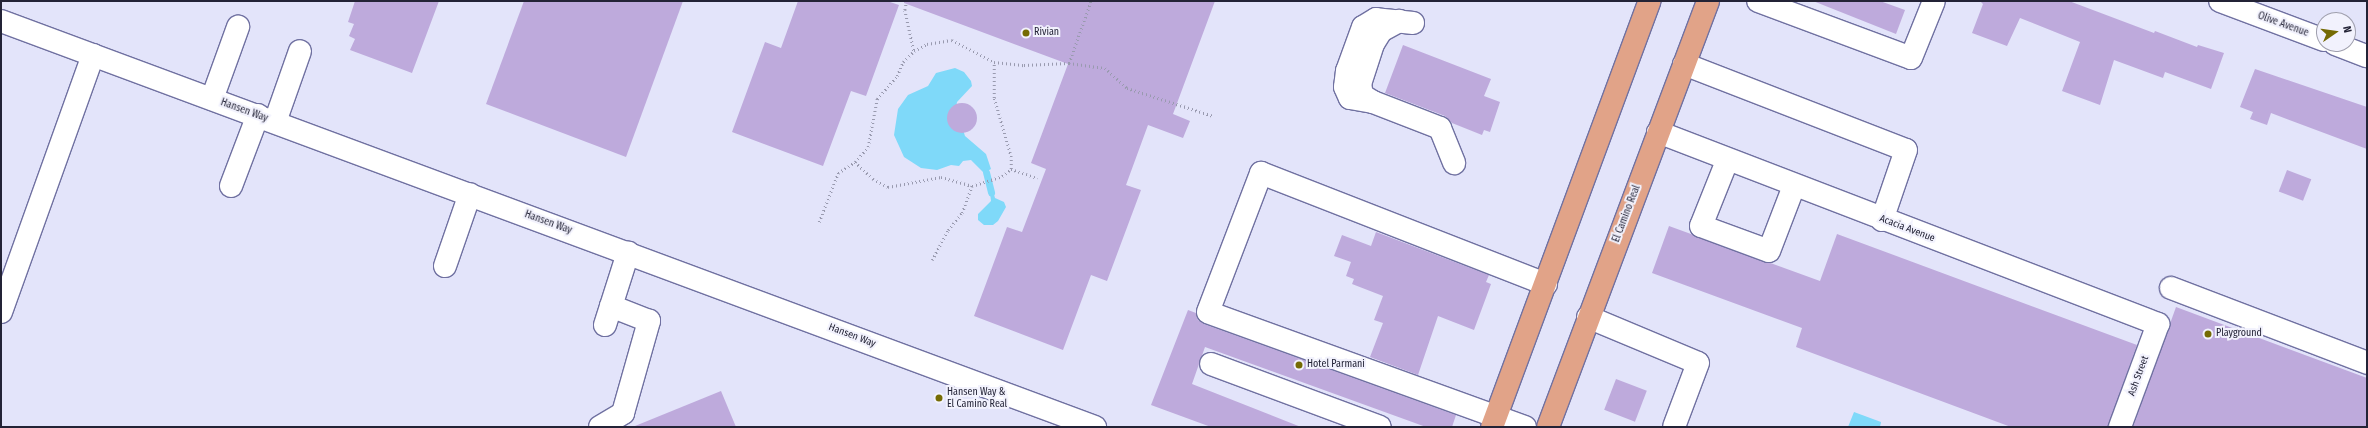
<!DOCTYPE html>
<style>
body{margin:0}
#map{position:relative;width:2368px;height:428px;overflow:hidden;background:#e3e4fa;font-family:"Fira Sans Condensed",sans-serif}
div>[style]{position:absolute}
.water>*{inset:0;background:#7fd9f9}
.stream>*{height:7px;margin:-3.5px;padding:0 3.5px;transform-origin:3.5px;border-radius:3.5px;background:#7fd9f9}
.building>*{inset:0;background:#beaadc;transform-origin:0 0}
.round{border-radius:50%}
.path>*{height:2.5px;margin-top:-1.25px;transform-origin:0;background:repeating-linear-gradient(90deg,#999aaf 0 1px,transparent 0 4px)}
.roads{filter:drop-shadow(1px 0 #7071a1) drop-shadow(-1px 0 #7071a1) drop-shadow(0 1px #7071a1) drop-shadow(0 -1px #7071a1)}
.minor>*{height:22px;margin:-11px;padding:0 11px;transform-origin:11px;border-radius:11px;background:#fff}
.major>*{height:22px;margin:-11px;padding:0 11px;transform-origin:11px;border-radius:11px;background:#e1a388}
.dots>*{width:11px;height:11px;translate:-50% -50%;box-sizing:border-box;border:2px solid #f2f2fd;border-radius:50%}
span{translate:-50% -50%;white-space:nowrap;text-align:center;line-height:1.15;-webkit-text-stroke:4px #f2f2fd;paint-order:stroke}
.street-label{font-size:10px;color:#232336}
.poi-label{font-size:10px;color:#232336}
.left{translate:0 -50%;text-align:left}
.frame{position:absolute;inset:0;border:2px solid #232336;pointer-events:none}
.north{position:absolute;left:2316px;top:12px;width:40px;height:40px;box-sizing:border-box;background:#f2f2fd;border:1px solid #9f9fad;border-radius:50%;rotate:77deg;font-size:11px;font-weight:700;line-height:16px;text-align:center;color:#232336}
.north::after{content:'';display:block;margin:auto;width:14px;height:18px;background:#756b04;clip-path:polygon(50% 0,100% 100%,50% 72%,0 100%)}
</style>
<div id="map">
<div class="water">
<i style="clip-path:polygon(955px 68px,964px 72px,971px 81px,972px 86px,957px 102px,956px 108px,965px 136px,986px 154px,991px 169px,984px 173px,971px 160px,963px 161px,959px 166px,951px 165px,937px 170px,921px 168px,904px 157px,894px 135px,898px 109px,908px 95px,928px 86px,936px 73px)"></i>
<i style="clip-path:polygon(993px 191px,995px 198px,1004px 202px,1006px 207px,998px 221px,993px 225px,984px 225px,978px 220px,978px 214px,991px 201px,990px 193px)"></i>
<i style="clip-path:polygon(1854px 412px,1881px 422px,1880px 427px,1848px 427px)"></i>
</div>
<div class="stream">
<i style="left:986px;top:172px;width:21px;rotate:76deg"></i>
</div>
<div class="building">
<i style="clip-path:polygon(355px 1px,439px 1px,412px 73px,350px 50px,355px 39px,349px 36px,354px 24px,348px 22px)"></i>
<i style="clip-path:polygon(524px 1px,683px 1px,626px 157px,486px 104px)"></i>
<i style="clip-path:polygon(798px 1px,887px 1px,899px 5px,866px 96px,851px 91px,823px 166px,732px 132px,765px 42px,781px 48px)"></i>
<i style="clip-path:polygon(904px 1px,1215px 1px,1173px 114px,1190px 121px,1183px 138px,1148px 125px,1126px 185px,1141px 190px,1107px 281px,1091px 275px,1063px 350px,974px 316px,1007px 227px,1022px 232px,1046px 169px,1031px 163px,1068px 64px,904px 3px)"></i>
<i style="clip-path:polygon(1813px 1px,1880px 1px,1905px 10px,1896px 34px)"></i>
<i style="clip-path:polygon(1980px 1px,2069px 1px,2154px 33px,2155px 31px,2197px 47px,2198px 45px,2224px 53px,2211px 89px,2165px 72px,2163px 78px,2114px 60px,2100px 105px,2062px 91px,2080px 42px,2020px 18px,2007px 46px,1972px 33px,1983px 4px)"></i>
<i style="clip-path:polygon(1403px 45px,1491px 79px,1484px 96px,1500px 102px,1490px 132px,1484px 130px,1482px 135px,1452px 123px,1445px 116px,1385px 93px)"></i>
<i style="clip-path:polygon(2255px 69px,2367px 107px,2367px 149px,2271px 113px,2267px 125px,2250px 119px,2253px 112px,2240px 107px)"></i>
<i class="round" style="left:947px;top:103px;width:30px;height:30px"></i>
<i style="left:2287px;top:170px;width:26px;height:23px;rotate:21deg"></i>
<i style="clip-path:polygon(1669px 226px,1820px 281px,1837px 234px,2137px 345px,2108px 427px,2011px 427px,1796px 347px,1802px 328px,1652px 273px)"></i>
<i style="clip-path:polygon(1376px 232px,1489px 275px,1486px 282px,1491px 284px,1474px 330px,1438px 316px,1418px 375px,1370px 357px,1383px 323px,1374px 320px,1383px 296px,1352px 284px,1354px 279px,1346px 276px,1351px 262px,1334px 256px,1342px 235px,1371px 246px)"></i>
<i style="clip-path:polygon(2176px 307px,2367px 378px,2367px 427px,2133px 427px)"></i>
<i style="clip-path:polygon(1188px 310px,1196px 313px,1198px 320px,1204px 324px,1456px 415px,1452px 427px,1426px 427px,1205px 347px,1192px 384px,1301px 427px,1211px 427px,1151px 405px)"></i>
<i style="left:1616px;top:379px;width:33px;height:33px;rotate:21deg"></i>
<i style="clip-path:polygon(721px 391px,736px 427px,635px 427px,635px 426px)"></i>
</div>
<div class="path">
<i style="left:907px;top:1px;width:9px;rotate:103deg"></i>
<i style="left:905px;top:10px;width:42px;rotate:77.6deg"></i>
<i style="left:1069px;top:63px;width:36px;rotate:8deg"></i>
<i style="left:1105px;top:68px;width:30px;rotate:42deg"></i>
<i style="left:1127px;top:88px;width:90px;rotate:18deg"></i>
<i style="left:855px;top:162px;width:25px;rotate:43deg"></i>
<i style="left:873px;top:179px;width:17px;rotate:28deg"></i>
<i style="left:888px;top:187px;width:54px;rotate:-10.7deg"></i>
<i style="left:941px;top:177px;width:32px;rotate:16deg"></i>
<i style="left:972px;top:186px;width:32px;rotate:-18deg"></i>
<i style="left:1002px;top:176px;width:11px;rotate:-38deg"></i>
<i style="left:1011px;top:169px;width:12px;rotate:-90deg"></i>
<i style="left:1011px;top:157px;width:61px;rotate:-106.1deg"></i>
<i style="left:994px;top:98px;width:36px;rotate:-90deg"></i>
<i style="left:1011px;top:169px;width:28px;rotate:19deg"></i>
<i style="left:819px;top:222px;width:53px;rotate:-68.8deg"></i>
<i style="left:838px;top:173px;width:20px;rotate:-33deg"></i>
<i style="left:855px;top:162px;width:20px;rotate:-49deg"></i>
<i style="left:868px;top:147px;width:49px;rotate:-79.4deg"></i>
<i style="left:877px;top:99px;width:30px;rotate:-49deg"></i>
<i style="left:897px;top:76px;width:15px;rotate:-67deg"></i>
<i style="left:903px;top:62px;width:16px;rotate:-45deg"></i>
<i style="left:914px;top:51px;width:15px;rotate:-28deg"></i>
<i style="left:927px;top:44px;width:25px;rotate:-9deg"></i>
<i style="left:952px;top:40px;width:47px;rotate:27.6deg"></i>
<i style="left:994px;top:62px;width:30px;rotate:6deg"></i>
<i style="left:1024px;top:65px;width:45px;rotate:-2.5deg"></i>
<i style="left:1069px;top:63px;width:66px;rotate:-70.5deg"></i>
<i style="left:932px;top:260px;width:34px;rotate:-62deg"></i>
<i style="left:948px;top:230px;width:22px;rotate:-51deg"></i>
<i style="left:962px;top:213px;width:29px;rotate:-70deg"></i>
</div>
<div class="roads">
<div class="minor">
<i style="left:1758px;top:1px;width:163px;rotate:20.4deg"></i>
<i style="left:1911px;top:58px;width:61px;rotate:-68deg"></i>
<i style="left:2220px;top:1px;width:111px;rotate:20.6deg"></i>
<i style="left:1px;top:21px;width:1167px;rotate:20.36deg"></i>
<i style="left:1413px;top:23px;width:37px;rotate:-174deg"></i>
<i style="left:1376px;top:19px;width:15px;rotate:148deg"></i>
<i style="left:1363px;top:27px;width:47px;rotate:110deg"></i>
<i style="left:1347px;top:71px;width:16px;rotate:97deg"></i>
<i style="left:1345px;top:87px;width:12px;rotate:66deg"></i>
<i style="left:1350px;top:98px;width:23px;rotate:10deg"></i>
<i style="left:1373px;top:102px;width:72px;rotate:21.2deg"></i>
<i style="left:1440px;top:128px;width:38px;rotate:68deg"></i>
<i style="left:2335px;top:44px;width:34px;rotate:21deg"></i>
<i style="left:1684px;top:64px;width:238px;rotate:21.2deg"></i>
<i style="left:1906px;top:150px;width:74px;rotate:108.9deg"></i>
<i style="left:212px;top:99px;width:77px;rotate:-70.1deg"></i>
<i style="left:1373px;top:102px;width:13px;rotate:-148deg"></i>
<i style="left:1362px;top:95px;width:11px;rotate:-100deg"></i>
<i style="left:1360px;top:84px;width:42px;rotate:-72deg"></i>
<i style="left:1373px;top:44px;width:15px;rotate:-58deg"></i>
<i style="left:1381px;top:31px;width:21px;rotate:-29deg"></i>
<i style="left:275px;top:122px;width:75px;rotate:-70.6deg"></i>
<i style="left:1658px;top:132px;width:536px;rotate:21.01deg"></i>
<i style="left:2158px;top:324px;width:110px;rotate:110.3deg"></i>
<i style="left:1727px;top:161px;width:70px;rotate:111.8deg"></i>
<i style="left:1701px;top:226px;width:72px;rotate:20.2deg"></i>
<i style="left:1769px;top:251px;width:70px;rotate:-69deg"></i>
<i style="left:231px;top:186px;width:76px;rotate:-69.2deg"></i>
<i style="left:445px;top:266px;width:76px;rotate:-70.9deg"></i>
<i style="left:2171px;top:288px;width:210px;rotate:20.9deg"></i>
<i style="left:1px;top:312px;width:273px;rotate:-70.3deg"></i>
<i style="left:1588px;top:317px;width:119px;rotate:22.7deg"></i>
<i style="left:1698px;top:363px;width:68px;rotate:110.6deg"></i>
<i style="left:605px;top:325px;width:76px;rotate:-72.3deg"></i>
<i style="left:1211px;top:364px;width:180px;rotate:20.4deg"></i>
<i style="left:600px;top:427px;width:27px;rotate:-31deg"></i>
<i style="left:623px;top:413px;width:96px;rotate:-74.2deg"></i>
<i style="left:649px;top:321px;width:41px;rotate:-158.5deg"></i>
<i style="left:1525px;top:427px;width:337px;rotate:-160.1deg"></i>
<i style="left:1208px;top:312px;width:149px;rotate:-69.1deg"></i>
<i style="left:1261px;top:173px;width:306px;rotate:21.3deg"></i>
</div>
<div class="major">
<i style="left:1492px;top:427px;width:454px;rotate:-69.7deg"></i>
<i style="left:1548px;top:427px;width:455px;rotate:-69.4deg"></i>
</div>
</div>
<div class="dots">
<i style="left:1026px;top:33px;background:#756b04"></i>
<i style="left:2208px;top:334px;background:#756b04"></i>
<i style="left:1299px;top:365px;background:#756b04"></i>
<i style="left:939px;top:398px;background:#756b04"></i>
</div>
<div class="street-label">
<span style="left:2283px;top:25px;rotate:20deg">Olive Avenue</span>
<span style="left:244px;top:111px;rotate:20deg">Hansen Way</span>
<span style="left:1627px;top:214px;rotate:-69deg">El Camino Real</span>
<span style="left:548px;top:223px;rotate:20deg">Hansen Way</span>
<span style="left:1907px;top:229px;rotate:21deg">Acacia Avenue</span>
<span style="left:852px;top:336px;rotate:21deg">Hansen Way</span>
<span style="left:2139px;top:376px;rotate:-70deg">Ash Street</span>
</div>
<div class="poi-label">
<span class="left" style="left:1034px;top:33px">Rivian</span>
<span class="left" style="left:2216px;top:334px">Playground</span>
<span class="left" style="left:1307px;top:365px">Hotel Parmani</span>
<span class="left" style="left:947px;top:398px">Hansen Way &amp;<br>El Camino Real</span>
</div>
<div class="frame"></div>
<div class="north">N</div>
</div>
